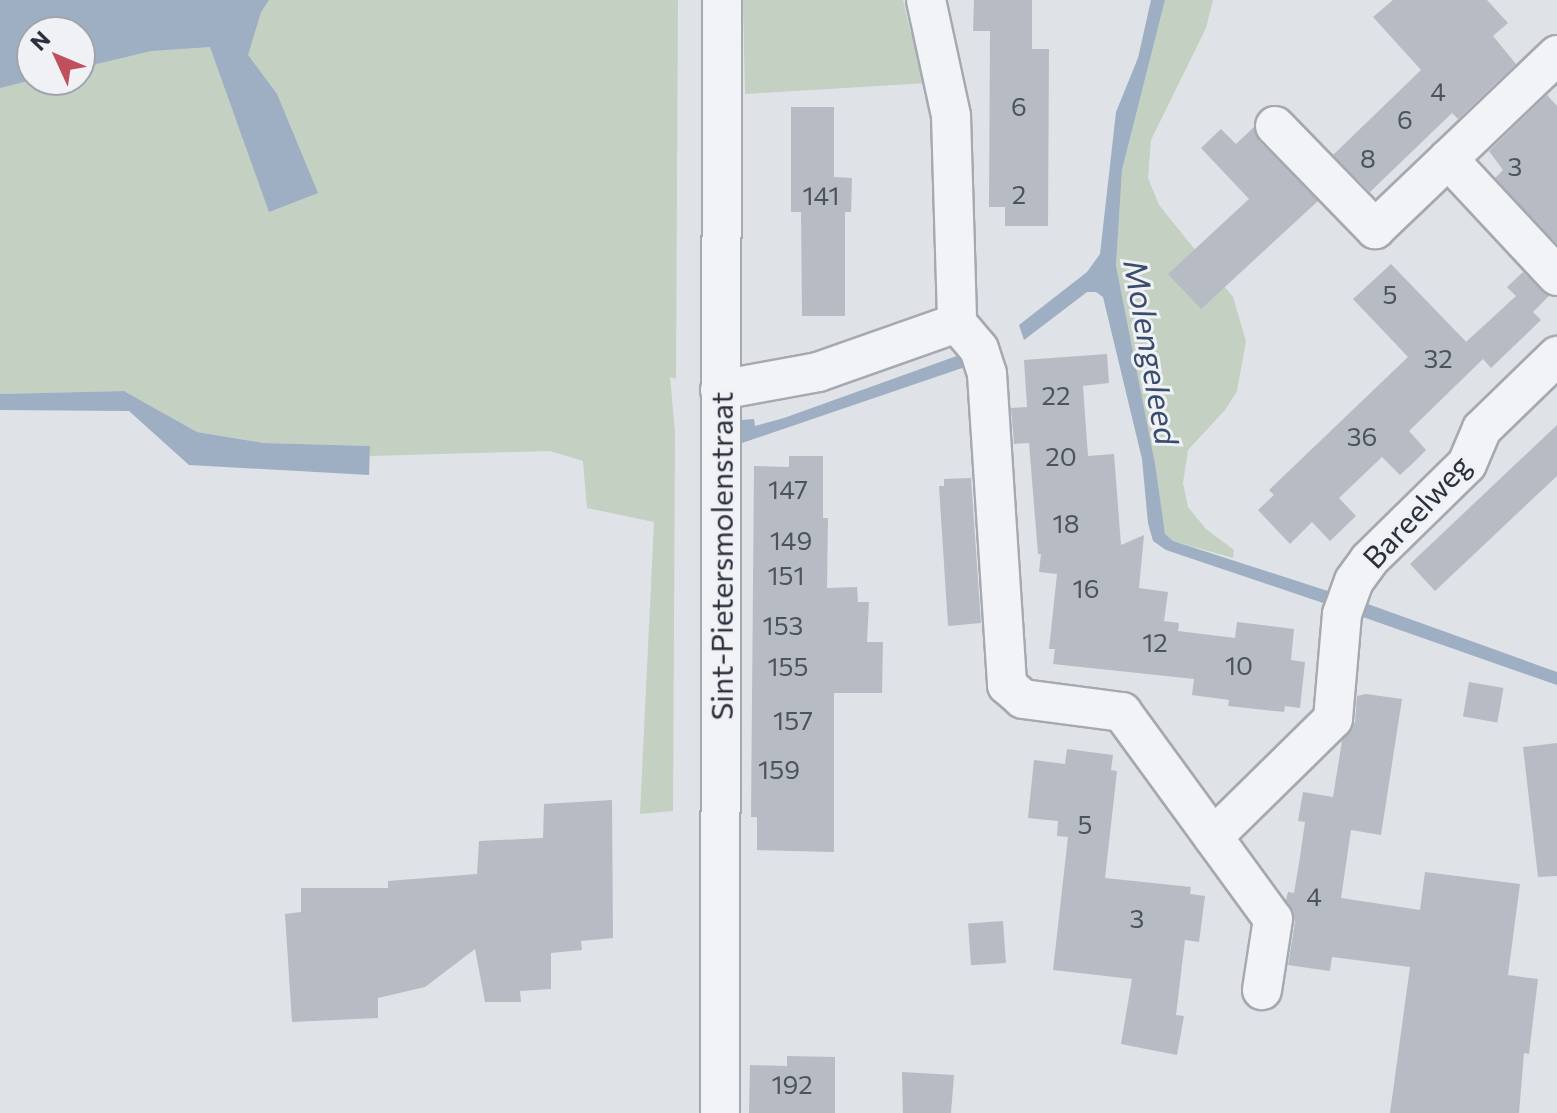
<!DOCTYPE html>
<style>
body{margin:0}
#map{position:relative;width:1557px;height:1113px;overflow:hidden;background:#dfe2e7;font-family:Commissioner,sans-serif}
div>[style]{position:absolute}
.green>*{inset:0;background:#c4d0c1}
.water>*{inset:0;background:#9eaec3}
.building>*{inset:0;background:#b7bbc3;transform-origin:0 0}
.roads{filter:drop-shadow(2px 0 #a5a9b0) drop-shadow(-2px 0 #a5a9b0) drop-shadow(0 2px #a5a9b0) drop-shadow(0 -2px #a5a9b0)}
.minor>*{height:38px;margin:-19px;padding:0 19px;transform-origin:19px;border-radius:19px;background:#f2f3f6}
span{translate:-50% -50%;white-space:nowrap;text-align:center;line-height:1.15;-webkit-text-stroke:6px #eff1f5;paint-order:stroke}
.number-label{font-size:26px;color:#4d535e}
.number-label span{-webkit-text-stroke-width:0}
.street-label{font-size:30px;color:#2a303c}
.water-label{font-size:32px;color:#384d6c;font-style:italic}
.north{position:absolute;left:16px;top:16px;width:80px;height:80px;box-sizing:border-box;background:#eff1f5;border:2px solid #a0a4ab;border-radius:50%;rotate:314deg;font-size:22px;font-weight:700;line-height:32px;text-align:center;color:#2a303c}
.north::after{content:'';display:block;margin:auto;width:28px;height:36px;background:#c0515c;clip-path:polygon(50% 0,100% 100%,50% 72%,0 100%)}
</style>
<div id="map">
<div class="green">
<i style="clip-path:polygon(evenodd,0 0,678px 0,676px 379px,670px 377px,675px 432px,673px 811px,640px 814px,654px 522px,587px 508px,583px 461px,550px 451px,370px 456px,370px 446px,264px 443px,197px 432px,124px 391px,0 394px,0 0,32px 32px,80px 32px,80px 80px,32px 80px,32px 32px)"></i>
<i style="clip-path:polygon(743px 0,903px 0,911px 34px,923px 40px,928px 83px,745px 94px)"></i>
<i style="clip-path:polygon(1165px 0,1213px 0,1206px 28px,1151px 140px,1148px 178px,1159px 205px,1233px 297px,1246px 341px,1237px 391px,1225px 410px,1188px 450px,1183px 483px,1188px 507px,1206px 529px,1234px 550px,1233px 558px,1173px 541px,1165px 534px,1116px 266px,1122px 170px)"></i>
</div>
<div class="water">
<i style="clip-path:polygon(0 0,269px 0,261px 12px,248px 55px,277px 94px,318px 193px,269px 212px,210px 47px,151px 51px,80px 68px,80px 32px,32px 32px,32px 80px,0 88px)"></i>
<i style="clip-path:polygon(1151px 0,1165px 0,1122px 170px,1116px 266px,1155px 464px,1165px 534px,1173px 541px,1334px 593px,1329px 605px,1166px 550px,1153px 541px,1148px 523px,1142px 459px,1103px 297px,1096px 292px,1087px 292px,1024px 340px,1019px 325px,1087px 272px,1100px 254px,1116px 112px,1138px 58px)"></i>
<i style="clip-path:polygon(965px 353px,971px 365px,742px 443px,742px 420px,754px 419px,755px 426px,784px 418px)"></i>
<i style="clip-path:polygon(124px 391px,197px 432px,264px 443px,370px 446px,369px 475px,189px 465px,129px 411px,0 410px,0 394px)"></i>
<i style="clip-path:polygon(1365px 603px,1557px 672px,1557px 685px,1360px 616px)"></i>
</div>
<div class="building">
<i style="clip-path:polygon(974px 0,1032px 0,1032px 49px,1049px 49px,1048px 226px,1005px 226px,1005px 207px,989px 207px,990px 31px,973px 31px)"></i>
<i style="clip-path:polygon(1393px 0,1487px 0,1508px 23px,1493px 36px,1516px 64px,1458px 119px,1452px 113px,1370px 192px,1333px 155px,1421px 70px,1373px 17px)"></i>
<i style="clip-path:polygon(1547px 95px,1557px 106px,1557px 244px,1495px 178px,1503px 170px,1489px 151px)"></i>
<i style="clip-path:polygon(791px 107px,834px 107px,834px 177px,852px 178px,851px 212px,845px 212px,845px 316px,802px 316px,801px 212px,791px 212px)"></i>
<i style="clip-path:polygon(1254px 127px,1259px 141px,1318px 201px,1201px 309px,1168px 274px,1249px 199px,1201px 148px,1221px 129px,1236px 144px)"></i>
<i style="clip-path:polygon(1391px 264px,1474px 350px,1466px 342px,1516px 296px,1507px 287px,1523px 272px,1549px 296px,1533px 312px,1541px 320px,1491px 368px,1483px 359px,1409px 431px,1426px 450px,1413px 463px,1400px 475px,1382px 457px,1339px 498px,1356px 516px,1330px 541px,1312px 522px,1290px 544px,1258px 510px,1274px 495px,1269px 490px,1408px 357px,1353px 299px)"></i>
<i style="clip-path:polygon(1107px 354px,1109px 383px,1083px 386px,1088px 456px,1114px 454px,1121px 545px,1144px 535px,1139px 588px,1168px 592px,1164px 621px,1179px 623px,1178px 631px,1235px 638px,1237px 622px,1294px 629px,1291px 660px,1305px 662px,1300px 708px,1285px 706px,1284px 712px,1228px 706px,1229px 700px,1192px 695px,1194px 679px,1053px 664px,1055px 649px,1049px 649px,1057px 574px,1039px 572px,1041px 554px,1038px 554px,1029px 443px,1014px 444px,1011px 408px,1027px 407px,1024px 360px)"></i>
<i style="clip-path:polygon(1557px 425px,1557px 476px,1435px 591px,1410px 564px)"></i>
<i style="clip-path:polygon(789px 456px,823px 456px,823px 518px,828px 518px,827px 588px,857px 587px,858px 602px,869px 602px,867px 642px,883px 642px,882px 693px,834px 693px,834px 852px,757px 850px,757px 817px,751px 817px,754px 466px,789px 467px)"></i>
<i style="clip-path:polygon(971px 478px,981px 623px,948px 626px,939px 486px,944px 486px,944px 479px)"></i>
<i style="left:1469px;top:682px;width:35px;height:35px;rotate:10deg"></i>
<i style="clip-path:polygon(1366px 694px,1402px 699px,1381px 835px,1351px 830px,1341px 898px,1420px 910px,1425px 872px,1520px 884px,1508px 975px,1538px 979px,1529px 1054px,1524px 1053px,1519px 1113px,1390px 1113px,1410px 967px,1332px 957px,1330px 971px,1288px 965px,1295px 922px,1286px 900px,1288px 892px,1294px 893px,1300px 857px,1305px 822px,1298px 821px,1303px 792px,1333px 797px,1342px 741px,1355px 722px,1357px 696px)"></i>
<i style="clip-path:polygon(1557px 743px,1557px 876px,1538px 877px,1523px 747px)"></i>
<i style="clip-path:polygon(1067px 749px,1113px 755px,1111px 770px,1117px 771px,1105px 878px,1191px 887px,1190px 894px,1205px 896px,1199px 942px,1185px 940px,1176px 1015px,1184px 1016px,1177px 1055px,1121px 1044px,1132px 979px,1053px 970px,1068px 837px,1057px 836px,1058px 821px,1028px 818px,1034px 760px,1065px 764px)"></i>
<i style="clip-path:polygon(612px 800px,613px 938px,581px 941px,582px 950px,551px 953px,551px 989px,520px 991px,521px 1002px,485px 1002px,475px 949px,425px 987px,378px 998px,378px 1018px,292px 1022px,285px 914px,301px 912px,301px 888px,388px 888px,388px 881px,477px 874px,479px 841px,543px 838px,544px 804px)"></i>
<i style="left:1003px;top:921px;width:42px;height:35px;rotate:86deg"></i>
<i style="clip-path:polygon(787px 1056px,835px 1057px,835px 1113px,749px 1113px,750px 1065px,787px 1066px)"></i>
<i style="clip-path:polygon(902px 1072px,954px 1075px,951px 1113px,903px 1113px)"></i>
</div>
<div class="roads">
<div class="minor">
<i style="left:926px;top:0;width:119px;rotate:77.8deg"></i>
<i style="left:951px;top:116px;width:207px;rotate:88.3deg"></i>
<i style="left:1275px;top:126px;width:144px;rotate:45.8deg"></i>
<i style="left:1375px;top:229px;width:252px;rotate:-43.7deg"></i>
<i style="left:1448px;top:159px;width:160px;rotate:47deg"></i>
<i style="left:720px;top:390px;width:100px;rotate:-10.4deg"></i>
<i style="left:818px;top:372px;width:147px;rotate:-19.4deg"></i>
<i style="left:957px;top:323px;width:34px;rotate:50deg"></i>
<i style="left:979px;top:349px;width:26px;rotate:72deg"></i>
<i style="left:987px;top:374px;width:312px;rotate:86.3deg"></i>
<i style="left:1007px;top:685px;width:21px;rotate:41deg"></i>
<i style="left:1023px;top:699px;width:100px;rotate:7.5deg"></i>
<i style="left:1122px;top:712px;width:256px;rotate:53.9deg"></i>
<i style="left:1273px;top:919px;width:72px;rotate:98.8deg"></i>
<i style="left:1213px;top:837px;width:168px;rotate:-44.5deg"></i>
<i style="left:1333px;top:719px;width:105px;rotate:-85.1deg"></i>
<i style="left:1342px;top:614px;width:35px;rotate:-70deg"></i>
<i style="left:1354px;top:581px;width:26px;rotate:-54deg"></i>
<i style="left:1369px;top:560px;width:137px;rotate:-44.4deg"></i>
<i style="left:1467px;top:464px;width:38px;rotate:-67deg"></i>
<i style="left:1482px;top:429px;width:105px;rotate:-44.2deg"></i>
<i style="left:720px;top:1113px;width:1113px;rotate:-89.9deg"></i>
</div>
</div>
<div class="number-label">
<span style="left:1438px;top:91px">4</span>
<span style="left:1019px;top:106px">6</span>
<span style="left:1405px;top:119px">6</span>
<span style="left:1368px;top:158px">8</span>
<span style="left:1515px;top:166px">3</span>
<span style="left:1019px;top:194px">2</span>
<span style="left:821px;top:195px">141</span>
<span style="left:1390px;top:294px">5</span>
<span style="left:1438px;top:358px">32</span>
<span style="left:1056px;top:395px">22</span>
<span style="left:1362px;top:436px">36</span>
<span style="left:1061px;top:456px">20</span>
<span style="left:788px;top:489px">147</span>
<span style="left:1066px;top:523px">18</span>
<span style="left:791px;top:540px">149</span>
<span style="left:786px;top:575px">151</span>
<span style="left:1086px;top:588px">16</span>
<span style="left:783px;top:625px">153</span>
<span style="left:1155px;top:642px">12</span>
<span style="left:1239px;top:665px">10</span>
<span style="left:788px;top:666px">155</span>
<span style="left:793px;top:720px">157</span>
<span style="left:779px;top:769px">159</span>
<span style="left:1085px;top:824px">5</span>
<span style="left:1314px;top:896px">4</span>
<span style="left:1137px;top:918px">3</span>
<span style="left:792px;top:1084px">192</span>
</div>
<div class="street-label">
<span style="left:1416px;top:511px;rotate:-47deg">Bareelweg</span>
<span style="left:721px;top:556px;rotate:-90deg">Sint-Pietersmolenstraat</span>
</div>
<div class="water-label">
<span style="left:1152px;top:352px;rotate:80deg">Molengeleed</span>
</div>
<div class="north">N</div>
</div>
